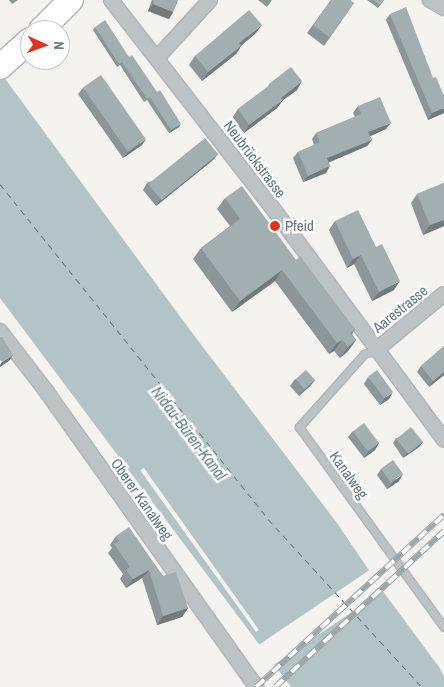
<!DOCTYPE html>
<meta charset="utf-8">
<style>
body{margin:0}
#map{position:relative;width:444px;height:687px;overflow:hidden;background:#f4f3ef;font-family:"Archivo Narrow",sans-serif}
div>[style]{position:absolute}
.water>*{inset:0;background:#b4c3c5}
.pier>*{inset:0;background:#f4f3ef;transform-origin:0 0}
.ferry>*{height:1px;margin-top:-0.5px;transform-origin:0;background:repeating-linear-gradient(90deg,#5e7b7f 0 6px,transparent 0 11px)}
.roads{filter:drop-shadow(1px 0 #b0b5b7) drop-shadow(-1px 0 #b0b5b7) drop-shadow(0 1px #b0b5b7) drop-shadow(0 -1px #b0b5b7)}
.lane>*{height:7px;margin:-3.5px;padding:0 3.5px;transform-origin:3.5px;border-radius:3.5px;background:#bdc2c4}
.street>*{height:14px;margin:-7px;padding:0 7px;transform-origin:7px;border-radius:7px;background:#bdc2c4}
.highway>*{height:24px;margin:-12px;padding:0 12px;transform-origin:12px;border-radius:12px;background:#fff}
.rail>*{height:5.5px;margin-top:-2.75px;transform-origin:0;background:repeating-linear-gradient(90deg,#fff 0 11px,#9ca5a8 0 22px);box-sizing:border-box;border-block:1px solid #9ca5a8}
.wall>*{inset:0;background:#8c9698}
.shaded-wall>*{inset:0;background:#727a7c}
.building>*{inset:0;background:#a3aeb1;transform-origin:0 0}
.dots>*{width:14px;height:14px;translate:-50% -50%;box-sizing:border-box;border:2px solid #fff;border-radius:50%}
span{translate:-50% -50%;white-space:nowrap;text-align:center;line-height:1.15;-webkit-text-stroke:5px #fff;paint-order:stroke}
.street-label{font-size:15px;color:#637881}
.poi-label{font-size:15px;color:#637881}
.left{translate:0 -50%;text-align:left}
.water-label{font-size:16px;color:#5e7b7f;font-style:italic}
.north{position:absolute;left:20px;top:20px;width:50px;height:50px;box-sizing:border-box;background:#fff;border:1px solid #c1c9cd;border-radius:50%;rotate:92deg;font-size:14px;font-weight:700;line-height:20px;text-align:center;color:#637881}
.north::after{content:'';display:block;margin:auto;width:18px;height:22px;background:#e23121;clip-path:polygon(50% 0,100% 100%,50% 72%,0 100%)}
</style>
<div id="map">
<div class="water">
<i style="clip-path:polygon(0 72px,190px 330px,337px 523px,385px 594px,439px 667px,444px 676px,444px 687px,291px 687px,0 298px)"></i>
</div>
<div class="pier">
<i style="clip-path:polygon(144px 468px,259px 630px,256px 632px,140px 470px)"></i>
<i style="left:371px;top:569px;width:25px;height:138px;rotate:56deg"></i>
</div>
<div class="ferry">
<i style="left:0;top:184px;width:429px;rotate:51.3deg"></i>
<i style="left:268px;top:519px;width:228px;rotate:47.5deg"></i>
</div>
<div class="roads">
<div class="lane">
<i style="left:376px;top:350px;width:13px;rotate:162deg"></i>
<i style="left:364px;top:354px;width:98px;rotate:131.7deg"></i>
<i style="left:299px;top:427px;width:247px;rotate:54.1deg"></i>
</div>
<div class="street">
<i style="left:111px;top:0;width:261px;rotate:52.2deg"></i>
<i style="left:271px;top:206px;width:291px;rotate:53.5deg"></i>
<i style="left:430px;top:0;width:16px;rotate:30deg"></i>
<i style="left:157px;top:58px;width:79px;rotate:-47.6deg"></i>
<i style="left:0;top:331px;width:76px;rotate:52.5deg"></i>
<i style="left:46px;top:391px;width:363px;rotate:54.6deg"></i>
<i style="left:376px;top:350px;width:88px;rotate:-39.5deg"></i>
</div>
<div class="highway">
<i style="left:41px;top:30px;width:42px;rotate:-45deg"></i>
<i style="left:0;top:67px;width:40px;rotate:-42deg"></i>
</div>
</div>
<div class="rail">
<i style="left:256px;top:687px;width:255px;rotate:-42.5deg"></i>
<i style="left:275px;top:687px;width:230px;rotate:-42.7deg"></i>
</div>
<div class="wall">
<i style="clip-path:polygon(9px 0,18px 0,12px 4px)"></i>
<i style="clip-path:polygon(152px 0,178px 0,173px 12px,169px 19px,148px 11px)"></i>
<i style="clip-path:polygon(258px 0,272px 0,267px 7px)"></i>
<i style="clip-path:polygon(331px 0,351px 1px,354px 3px,324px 46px,307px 33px)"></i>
<i style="clip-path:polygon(367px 0,384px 0,378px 8px)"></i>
<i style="clip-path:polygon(390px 14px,444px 113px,428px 120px,386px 20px)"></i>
<i style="clip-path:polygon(95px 27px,129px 57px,179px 127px,169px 133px,147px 100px,144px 102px,120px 65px,117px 67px,93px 30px)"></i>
<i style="clip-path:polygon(256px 33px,241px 46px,236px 54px,202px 81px,189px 65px,195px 56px)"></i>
<i style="clip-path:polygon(270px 83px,297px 90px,283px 100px,277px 108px,244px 133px,232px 118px,238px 109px,267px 88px)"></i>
<i style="clip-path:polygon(83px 88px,142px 145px,123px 158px,78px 94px)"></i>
<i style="clip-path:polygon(358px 106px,386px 129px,370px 136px,372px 140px,367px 146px,329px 162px,326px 173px,303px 182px,293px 158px,298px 152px,314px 145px,312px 139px,316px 133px,355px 117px,353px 113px)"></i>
<i style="clip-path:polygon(218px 154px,213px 160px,156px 206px,143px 190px,147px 183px)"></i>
<i style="clip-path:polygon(444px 183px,444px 226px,423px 235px,411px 203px,417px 194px)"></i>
<i style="clip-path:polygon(225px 198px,296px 260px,355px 329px,352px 334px,356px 340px,348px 351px,340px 358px,334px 351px,329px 354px,275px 281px,232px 312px,193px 259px,201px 248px,230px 226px,217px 209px)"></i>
<i style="clip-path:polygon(335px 221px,376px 247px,394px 290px,372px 301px,354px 264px,347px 268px,329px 230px)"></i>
<i style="clip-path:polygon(444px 346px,444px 375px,429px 387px,417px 372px,421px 366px)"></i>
<i style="clip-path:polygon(368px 377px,389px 399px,380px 405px,364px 384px)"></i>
<i style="clip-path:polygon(295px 379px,315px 380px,310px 386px,299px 396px,290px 386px)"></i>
<i style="clip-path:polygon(353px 431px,379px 443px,375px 450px,364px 458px,348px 437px)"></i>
<i style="clip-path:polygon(396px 438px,423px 442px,419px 447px,403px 458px,393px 443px)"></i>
<i style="clip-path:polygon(381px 469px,399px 481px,387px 489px,377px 475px)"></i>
<i style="clip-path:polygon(116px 536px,163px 576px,188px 608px,182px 617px,157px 625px,142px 578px,126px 588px,120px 579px,123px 574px,108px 553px,112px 548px,110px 545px)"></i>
</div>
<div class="shaded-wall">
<i style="clip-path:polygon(153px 4px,173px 12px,169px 19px,148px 11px)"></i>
<i style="clip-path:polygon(262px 25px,256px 33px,234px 51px,239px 43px)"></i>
<i style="clip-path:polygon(241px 46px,236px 54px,202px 81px,208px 72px)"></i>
<i style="clip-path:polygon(302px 81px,297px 90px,283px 100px,277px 108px,244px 133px,249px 125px,281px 98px)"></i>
<i style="clip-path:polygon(444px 108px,444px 113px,428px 120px,432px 113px)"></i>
<i style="clip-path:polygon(391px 123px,386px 129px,364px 139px,368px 132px)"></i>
<i style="clip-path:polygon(181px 124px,179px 127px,169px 133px,171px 130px)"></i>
<i style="clip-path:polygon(146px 139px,142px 145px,123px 158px,128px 152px)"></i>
<i style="clip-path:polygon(372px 140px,367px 146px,323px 165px,327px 158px)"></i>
<i style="clip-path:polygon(218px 154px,213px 160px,156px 206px,160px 200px)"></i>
<i style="clip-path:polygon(330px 166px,326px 173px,303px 182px,308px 176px)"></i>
<i style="clip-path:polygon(444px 220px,444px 226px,423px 235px,430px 225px)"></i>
<i style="clip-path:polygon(361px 255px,354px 264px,347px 268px,353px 259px)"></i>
<i style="clip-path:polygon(282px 270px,275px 281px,232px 312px,240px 301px)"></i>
<i style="clip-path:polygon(400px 281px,394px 290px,372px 301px,379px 292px)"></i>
<i style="clip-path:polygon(342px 340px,334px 351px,329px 354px,337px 343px)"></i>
<i style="clip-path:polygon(356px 340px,348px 351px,340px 358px,348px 347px)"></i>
<i style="clip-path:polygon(13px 355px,9px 361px,0 367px,0 365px,2px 362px)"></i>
<i style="clip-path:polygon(444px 372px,444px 375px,429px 387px,433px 381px)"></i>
<i style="clip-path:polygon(315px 380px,310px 386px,299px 396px,304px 390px)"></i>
<i style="clip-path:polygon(393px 392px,389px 399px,380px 405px,384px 399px)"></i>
<i style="clip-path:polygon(423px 442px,419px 447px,403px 458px,407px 453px)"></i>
<i style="clip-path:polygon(379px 443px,375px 450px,364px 458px,368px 452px)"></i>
<i style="clip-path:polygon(403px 474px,399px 481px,387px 489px,392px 483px)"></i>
<i style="clip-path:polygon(149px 570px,142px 578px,126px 588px,133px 579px)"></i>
<i style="clip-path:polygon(188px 608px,182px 617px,157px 625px,163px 616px)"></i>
</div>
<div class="building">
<i style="clip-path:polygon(154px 0,178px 0,173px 12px,153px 4px)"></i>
<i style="clip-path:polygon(331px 0,351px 0,351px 1px,354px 3px,329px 37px,313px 25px)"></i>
<i style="clip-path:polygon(373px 0,384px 0,380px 5px)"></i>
<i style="clip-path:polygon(406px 7px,433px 78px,436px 77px,444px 96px,444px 108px,432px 113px,390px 14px)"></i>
<i style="clip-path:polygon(249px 10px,262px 25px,239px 43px,241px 46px,208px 72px,195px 56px)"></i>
<i style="clip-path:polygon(105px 20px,129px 57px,132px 55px,157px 92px,160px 90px,181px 124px,171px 130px,150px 97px,147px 99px,122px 62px,119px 64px,95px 27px)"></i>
<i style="clip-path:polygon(291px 67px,302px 81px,281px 98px,283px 100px,249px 125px,238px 109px,271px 84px,270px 83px)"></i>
<i style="left:101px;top:75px;width:78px;height:22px;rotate:55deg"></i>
<i style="clip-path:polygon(380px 97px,391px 123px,368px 132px,372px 140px,327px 158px,330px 166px,308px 176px,298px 152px,320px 142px,316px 133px,361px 114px,358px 106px)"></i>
<i style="left:205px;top:138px;width:21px;height:73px;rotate:51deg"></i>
<i style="clip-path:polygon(444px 183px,444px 220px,430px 225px,417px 194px)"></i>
<i style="clip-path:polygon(242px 186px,296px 260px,300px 256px,355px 329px,350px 333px,356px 340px,348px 347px,342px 340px,337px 343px,282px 270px,240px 301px,201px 248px,240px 219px,225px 198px)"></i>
<i style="clip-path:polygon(358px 210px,376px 247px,382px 244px,400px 281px,379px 292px,361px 255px,353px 259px,335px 221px)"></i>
<i style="clip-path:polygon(0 337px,2px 337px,13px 355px,2px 362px,0 360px)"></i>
<i style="clip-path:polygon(444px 346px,444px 372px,433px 381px,421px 366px)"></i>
<i style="left:306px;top:370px;width:13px;height:14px;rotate:48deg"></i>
<i style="left:377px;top:370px;width:27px;height:11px;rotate:54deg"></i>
<i style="left:364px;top:423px;width:25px;height:14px;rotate:53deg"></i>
<i style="left:411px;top:427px;width:19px;height:19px;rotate:51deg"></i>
<i style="left:393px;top:460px;width:17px;height:15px;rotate:54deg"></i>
<i style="clip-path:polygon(129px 527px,163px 576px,176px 572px,188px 608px,163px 616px,149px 570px,133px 579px,126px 570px,130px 567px,114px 544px,119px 541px,116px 536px)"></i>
</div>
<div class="dots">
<i style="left:275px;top:226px;background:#e23121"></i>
</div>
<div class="street-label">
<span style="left:255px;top:159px;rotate:53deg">Neubrückstrasse</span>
<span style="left:400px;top:309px;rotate:-39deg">Aarestrasse</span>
<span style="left:349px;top:475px;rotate:55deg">Kanalweg</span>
<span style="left:142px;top:499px;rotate:55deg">Oberer Kanalweg</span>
</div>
<div class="poi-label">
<span class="left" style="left:285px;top:226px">Pfeid</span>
</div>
<div class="water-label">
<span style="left:189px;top:433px;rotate:53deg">Nidau-Büren-Kanal</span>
</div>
<div class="north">N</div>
</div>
